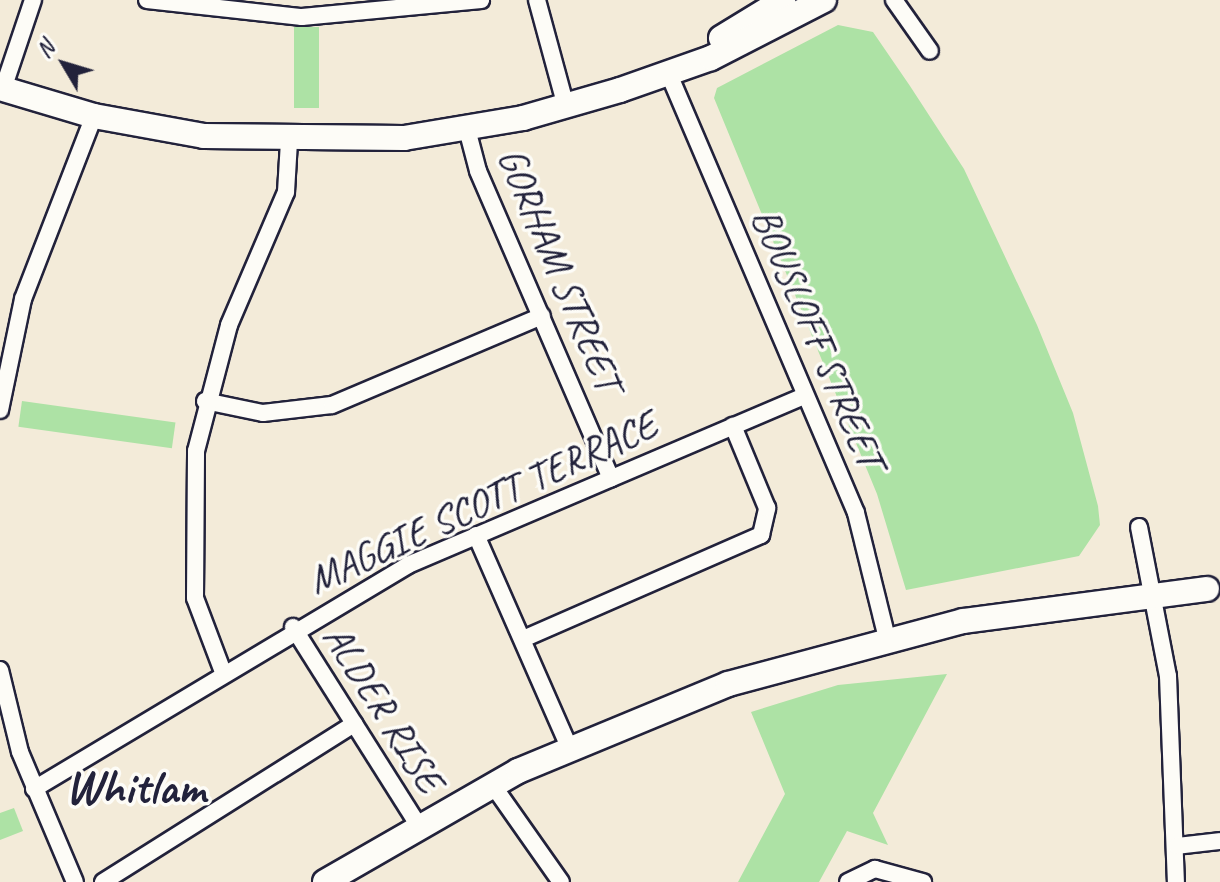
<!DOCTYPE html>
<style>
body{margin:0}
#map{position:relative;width:1220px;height:882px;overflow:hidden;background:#f3ebd9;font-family:Caveat,sans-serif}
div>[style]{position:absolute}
.green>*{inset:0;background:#ade2a5;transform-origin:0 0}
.roads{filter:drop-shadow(2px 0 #22223b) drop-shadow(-2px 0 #22223b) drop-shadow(0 2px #22223b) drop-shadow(0 -2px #22223b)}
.street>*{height:16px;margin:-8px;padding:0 8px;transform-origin:8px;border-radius:8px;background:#fdfcf7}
.secondary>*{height:24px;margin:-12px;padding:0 12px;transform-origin:12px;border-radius:12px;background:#fdfcf7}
span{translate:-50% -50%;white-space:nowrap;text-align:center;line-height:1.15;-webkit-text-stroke:7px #fdfcf7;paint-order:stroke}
.street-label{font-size:40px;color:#22223b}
.district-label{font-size:48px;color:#22223b;font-weight:700}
.north{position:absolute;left:24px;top:24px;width:80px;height:80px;-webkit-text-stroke:6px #fdfcf7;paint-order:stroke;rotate:308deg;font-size:22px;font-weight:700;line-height:32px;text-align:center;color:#22223b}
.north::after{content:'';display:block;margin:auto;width:28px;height:36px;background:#22223b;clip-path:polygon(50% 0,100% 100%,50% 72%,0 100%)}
</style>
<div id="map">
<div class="green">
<i style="clip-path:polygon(838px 25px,873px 32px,910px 86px,964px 169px,1037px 325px,1073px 413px,1098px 506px,1100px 525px,1079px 556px,906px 590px,877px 494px,714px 98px,717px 88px)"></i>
<i style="left:294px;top:27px;width:25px;height:81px"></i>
<i style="left:22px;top:401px;width:155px;height:26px;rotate:8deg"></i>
<i style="clip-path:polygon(947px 674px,873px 813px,888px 845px,847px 831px,819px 882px,738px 882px,785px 794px,751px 712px,838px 685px)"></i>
<i style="clip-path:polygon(14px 808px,23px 831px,0 840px,0 813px)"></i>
</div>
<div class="roads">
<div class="street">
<i style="left:147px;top:0;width:156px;rotate:6.3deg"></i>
<i style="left:302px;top:17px;width:180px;rotate:-5.4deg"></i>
<i style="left:537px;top:0;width:111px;rotate:74.8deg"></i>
<i style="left:894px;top:0;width:62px;rotate:54.8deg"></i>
<i style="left:668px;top:72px;width:479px;rotate:66.9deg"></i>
<i style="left:856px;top:513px;width:129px;rotate:76.1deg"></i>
<i style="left:3px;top:89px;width:94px;rotate:-71.4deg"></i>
<i style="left:467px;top:129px;width:43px;rotate:75.3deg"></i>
<i style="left:478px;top:171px;width:335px;rotate:66.6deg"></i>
<i style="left:205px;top:401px;width:59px;rotate:11.7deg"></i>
<i style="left:263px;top:413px;width:69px;rotate:-6.6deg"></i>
<i style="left:332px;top:405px;width:228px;rotate:-23deg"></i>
<i style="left:0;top:410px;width:113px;rotate:-78.3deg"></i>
<i style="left:23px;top:299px;width:196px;rotate:-68.8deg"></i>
<i style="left:1139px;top:527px;width:152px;rotate:79deg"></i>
<i style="left:1168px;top:676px;width:206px;rotate:87.8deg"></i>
<i style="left:476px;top:535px;width:232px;rotate:66.3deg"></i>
<i style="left:293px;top:627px;width:234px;rotate:57.7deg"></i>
<i style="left:523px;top:639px;width:260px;rotate:-23.6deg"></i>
<i style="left:761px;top:535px;width:28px;rotate:-77deg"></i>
<i style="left:767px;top:508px;width:89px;rotate:-112.5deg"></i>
<i style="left:0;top:670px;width:84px;rotate:76.3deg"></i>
<i style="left:20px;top:752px;width:141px;rotate:67.1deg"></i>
<i style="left:223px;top:672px;width:79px;rotate:-110.7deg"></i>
<i style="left:195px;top:598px;width:147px;rotate:-89.6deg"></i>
<i style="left:196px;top:451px;width:130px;rotate:-75.3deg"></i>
<i style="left:229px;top:325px;width:145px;rotate:-66.8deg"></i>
<i style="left:286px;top:192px;width:50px;rotate:-86.6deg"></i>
<i style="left:492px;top:784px;width:120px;rotate:54.9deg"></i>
<i style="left:34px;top:789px;width:436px;rotate:-30.9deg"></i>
<i style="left:408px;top:565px;width:431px;rotate:-23.1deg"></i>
<i style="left:1177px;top:846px;width:43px;rotate:-6.6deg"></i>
<i style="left:103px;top:882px;width:297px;rotate:-32.2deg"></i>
<i style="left:848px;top:882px;width:30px;rotate:-26deg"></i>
<i style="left:875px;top:869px;width:50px;rotate:15.2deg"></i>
</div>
<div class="secondary">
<i style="left:721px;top:38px;width:73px;rotate:-31.5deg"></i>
<i style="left:0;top:88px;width:98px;rotate:16.6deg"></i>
<i style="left:94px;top:116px;width:112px;rotate:10.3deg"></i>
<i style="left:204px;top:136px;width:200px;rotate:0.6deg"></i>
<i style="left:404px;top:138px;width:121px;rotate:-9.5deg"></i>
<i style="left:523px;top:118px;width:101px;rotate:-16.1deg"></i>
<i style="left:620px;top:90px;width:96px;rotate:-19.4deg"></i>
<i style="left:711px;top:58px;width:127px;rotate:-27.2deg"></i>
<i style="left:325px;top:882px;width:223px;rotate:-29.9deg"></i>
<i style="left:518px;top:771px;width:227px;rotate:-22.5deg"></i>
<i style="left:728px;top:684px;width:243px;rotate:-15deg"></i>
<i style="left:963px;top:621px;width:246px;rotate:-7.5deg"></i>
</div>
</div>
<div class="street-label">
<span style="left:560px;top:269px;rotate:67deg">GORHAM STREET</span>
<span style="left:818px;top:338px;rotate:67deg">BOUSLOFF STREET</span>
<span style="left:482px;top:502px;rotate:-25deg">MAGGIE SCOTT TERRACE</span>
<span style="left:384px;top:708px;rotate:58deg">ALDER RISE</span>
</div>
<div class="district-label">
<span style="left:135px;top:788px">Whitlam</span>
</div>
<div class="north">N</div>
</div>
